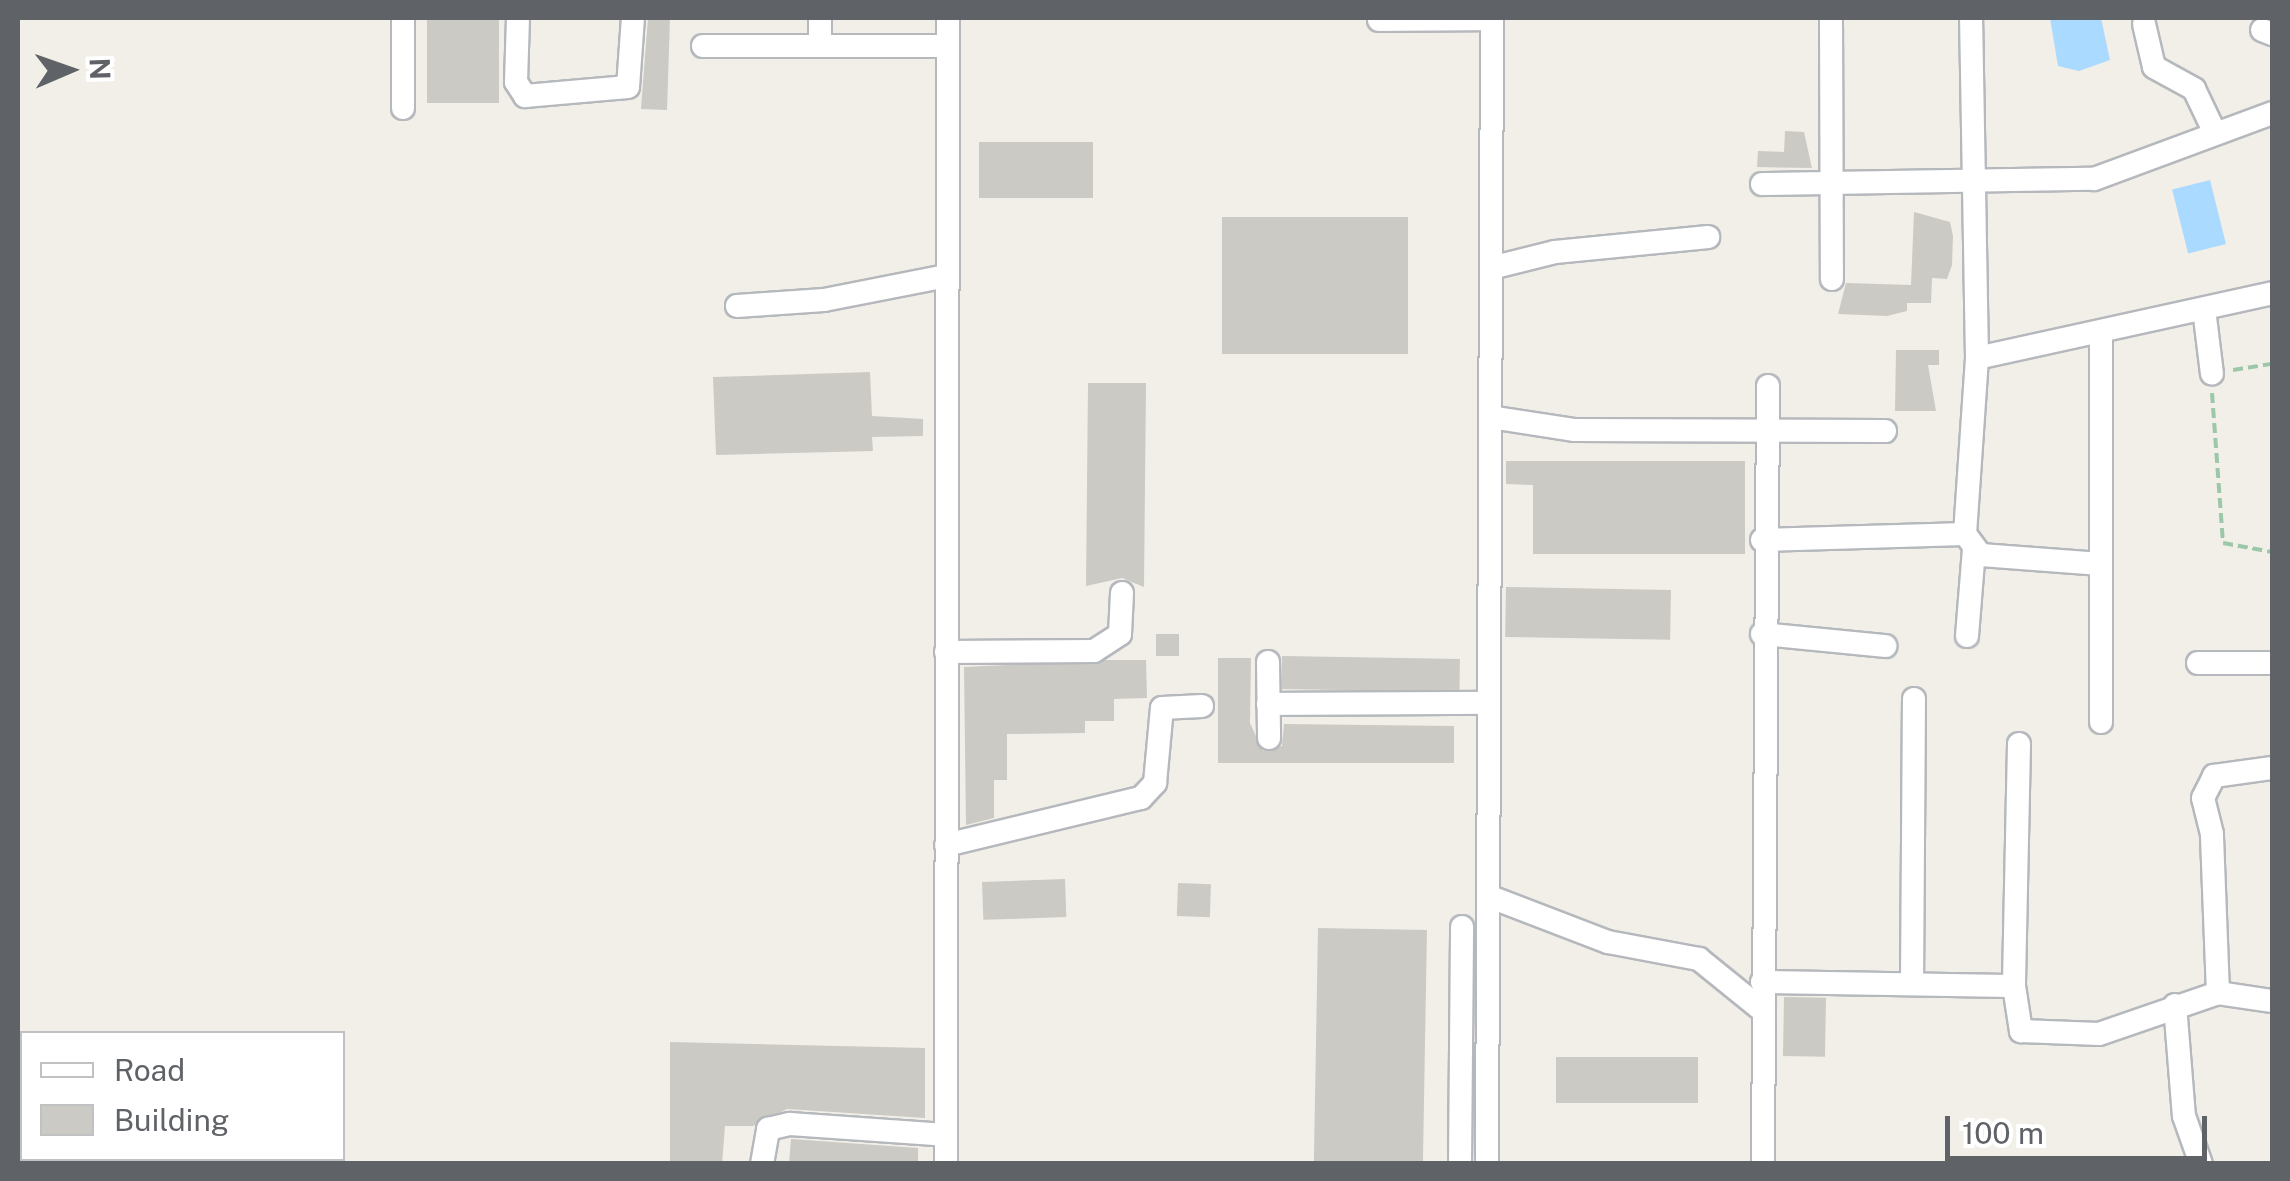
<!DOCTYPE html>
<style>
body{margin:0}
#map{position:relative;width:2290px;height:1181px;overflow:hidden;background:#f1efe8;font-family:"Public Sans",sans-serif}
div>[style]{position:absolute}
.water>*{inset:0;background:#aadaff;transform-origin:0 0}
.building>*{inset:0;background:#cccac5;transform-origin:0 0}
.path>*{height:4px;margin-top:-2px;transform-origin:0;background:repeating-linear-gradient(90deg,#9cc7a9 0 10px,transparent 0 15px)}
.roads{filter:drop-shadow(2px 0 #b5b8bc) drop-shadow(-2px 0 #b5b8bc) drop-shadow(0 2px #b5b8bc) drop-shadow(0 -2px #b5b8bc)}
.minor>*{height:22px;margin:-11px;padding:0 11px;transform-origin:11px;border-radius:11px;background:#fff}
span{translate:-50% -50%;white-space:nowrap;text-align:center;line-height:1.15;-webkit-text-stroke:8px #fff;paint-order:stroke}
.frame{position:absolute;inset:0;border:20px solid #5f6368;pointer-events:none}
.legend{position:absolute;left:20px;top:1031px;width:325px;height:130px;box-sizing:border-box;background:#fff;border:2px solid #bfc1c3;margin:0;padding:12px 18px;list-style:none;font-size:30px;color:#5f6368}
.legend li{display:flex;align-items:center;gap:20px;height:50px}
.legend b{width:50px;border:2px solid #bfc1c3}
.north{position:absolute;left:20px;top:20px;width:100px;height:100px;-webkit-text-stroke:8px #fff;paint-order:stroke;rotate:88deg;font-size:28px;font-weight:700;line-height:40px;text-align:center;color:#5f6368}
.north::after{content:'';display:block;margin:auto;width:35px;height:45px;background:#5f6368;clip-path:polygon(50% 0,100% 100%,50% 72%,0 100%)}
.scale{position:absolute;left:1945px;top:1116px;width:262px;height:45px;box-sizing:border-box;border:5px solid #5f6368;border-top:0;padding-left:12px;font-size:30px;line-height:35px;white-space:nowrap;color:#5f6368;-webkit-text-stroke:8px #fff;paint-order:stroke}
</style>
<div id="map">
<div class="water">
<i style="clip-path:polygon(2050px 18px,2101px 18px,2110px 60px,2079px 71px,2058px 66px)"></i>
<i style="left:2210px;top:180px;width:66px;height:39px;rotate:76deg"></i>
</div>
<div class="building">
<i style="left:427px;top:18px;width:72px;height:85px"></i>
<i style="clip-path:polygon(648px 18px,670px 18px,667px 110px,641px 109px)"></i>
<i style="clip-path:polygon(1785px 131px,1804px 132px,1812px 168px,1757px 167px,1758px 151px,1784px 152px)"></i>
<i style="left:1093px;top:142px;width:56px;height:114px;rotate:90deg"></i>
<i style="clip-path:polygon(1914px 212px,1950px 222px,1953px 236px,1952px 265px,1947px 279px,1932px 278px,1931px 303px,1907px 303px,1907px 311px,1887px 316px,1838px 314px,1846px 283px,1911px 285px)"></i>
<i style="left:1222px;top:217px;width:186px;height:137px"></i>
<i style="clip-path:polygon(1896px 350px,1939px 350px,1939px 365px,1928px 365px,1936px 411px,1895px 411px)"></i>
<i style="clip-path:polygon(870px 372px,872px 416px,923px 419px,923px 436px,872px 437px,873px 451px,716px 455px,713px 377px)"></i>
<i style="clip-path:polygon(1088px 383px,1146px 383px,1144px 587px,1122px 578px,1086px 586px)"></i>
<i style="clip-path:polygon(1506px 461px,1745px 461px,1745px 554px,1533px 554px,1533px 485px,1506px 484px)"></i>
<i style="left:1506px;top:587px;width:165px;height:50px;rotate:1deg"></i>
<i style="left:1156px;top:634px;width:23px;height:22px"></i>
<i style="left:1282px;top:656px;width:178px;height:33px;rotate:1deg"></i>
<i style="clip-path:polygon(1218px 658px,1251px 658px,1250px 723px,1263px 751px,1282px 746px,1284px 724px,1454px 726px,1454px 763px,1218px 763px)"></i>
<i style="clip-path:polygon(1108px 660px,1146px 660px,1147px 698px,1114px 699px,1114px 721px,1085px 721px,1085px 733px,1007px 734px,1007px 780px,994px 780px,994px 818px,966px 825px,964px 667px)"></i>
<i style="left:1065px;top:879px;width:38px;height:83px;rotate:88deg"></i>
<i style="left:1178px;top:883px;width:33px;height:33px;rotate:2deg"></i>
<i style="left:1318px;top:928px;width:109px;height:236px;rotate:1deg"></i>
<i style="left:1784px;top:997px;width:42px;height:59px;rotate:1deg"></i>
<i style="clip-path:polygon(670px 1042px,925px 1048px,925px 1118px,787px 1109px,753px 1126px,725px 1126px,722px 1164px,670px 1164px)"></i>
<i style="left:1556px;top:1057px;width:142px;height:46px"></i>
<i style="clip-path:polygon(791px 1139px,918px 1148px,918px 1164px,789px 1164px)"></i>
</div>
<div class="path">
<i style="left:2233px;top:370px;width:39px;rotate:-9deg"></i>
<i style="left:2212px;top:393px;width:150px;rotate:85.8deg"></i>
<i style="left:2223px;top:543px;width:50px;rotate:10.4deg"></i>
</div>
<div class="roads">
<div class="minor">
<i style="left:403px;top:18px;width:90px;rotate:90deg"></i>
<i style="left:518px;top:18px;width:64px;rotate:91.8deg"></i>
<i style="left:516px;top:82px;width:17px;rotate:57deg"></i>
<i style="left:525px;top:96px;width:103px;rotate:-5deg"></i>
<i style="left:628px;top:87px;width:69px;rotate:-85.9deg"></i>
<i style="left:820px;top:18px;width:28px;rotate:90deg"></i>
<i style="left:1831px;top:18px;width:261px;rotate:89.8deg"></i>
<i style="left:1379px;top:20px;width:113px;rotate:-0.5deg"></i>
<i style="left:2144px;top:24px;width:44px;rotate:76.9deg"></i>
<i style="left:2154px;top:67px;width:46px;rotate:28.8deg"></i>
<i style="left:2194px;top:89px;width:49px;rotate:64.5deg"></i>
<i style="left:2262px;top:30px;width:11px;rotate:22deg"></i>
<i style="left:703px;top:46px;width:245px"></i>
<i style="left:1762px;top:184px;width:332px;rotate:-0.9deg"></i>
<i style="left:2094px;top:179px;width:190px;rotate:-20.3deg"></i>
<i style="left:1491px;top:268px;width:66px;rotate:-14deg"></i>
<i style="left:1555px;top:252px;width:154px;rotate:-5.6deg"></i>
<i style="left:737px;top:306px;width:87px;rotate:-3.9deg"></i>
<i style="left:824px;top:300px;width:124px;rotate:-11.1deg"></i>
<i style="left:2204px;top:309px;width:65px;rotate:83deg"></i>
<i style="left:1977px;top:358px;width:302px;rotate:-12.4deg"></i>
<i style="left:1490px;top:417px;width:86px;rotate:8.7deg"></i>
<i style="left:1575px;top:430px;width:310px;rotate:0.2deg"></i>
<i style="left:1965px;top:534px;width:176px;rotate:-86.1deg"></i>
<i style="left:1977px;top:358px;width:340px;rotate:-91deg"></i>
<i style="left:1965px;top:534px;width:26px;rotate:53deg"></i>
<i style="left:1981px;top:555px;width:120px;rotate:4.3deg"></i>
<i style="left:1762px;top:540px;width:203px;rotate:-1.7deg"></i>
<i style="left:1762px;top:634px;width:124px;rotate:5.6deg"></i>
<i style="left:1967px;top:636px;width:87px;rotate:-85.4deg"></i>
<i style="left:946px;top:652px;width:148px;rotate:-0.4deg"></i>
<i style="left:1094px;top:651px;width:31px;rotate:-33deg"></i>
<i style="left:1120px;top:634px;width:41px;rotate:-87.2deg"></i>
<i style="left:1268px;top:662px;width:76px;rotate:89.2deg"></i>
<i style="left:2198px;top:663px;width:74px"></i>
<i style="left:1268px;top:704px;width:221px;rotate:-0.3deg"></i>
<i style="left:2101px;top:722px;width:390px;rotate:-90deg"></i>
<i style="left:2019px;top:744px;width:242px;rotate:91.2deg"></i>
<i style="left:2014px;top:986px;width:46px;rotate:81.2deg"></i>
<i style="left:2021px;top:1031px;width:78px;rotate:2.2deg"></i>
<i style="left:2099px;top:1034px;width:126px;rotate:-19deg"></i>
<i style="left:2218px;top:993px;width:55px;rotate:8.4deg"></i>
<i style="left:946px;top:845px;width:201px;rotate:-13.6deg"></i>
<i style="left:1141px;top:798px;width:21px;rotate:-47deg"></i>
<i style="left:1155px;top:783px;width:75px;rotate:-84.7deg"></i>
<i style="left:1162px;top:708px;width:40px;rotate:-2.9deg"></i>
<i style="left:1488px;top:896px;width:129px;rotate:21deg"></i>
<i style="left:1608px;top:942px;width:93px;rotate:10.6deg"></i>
<i style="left:1699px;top:959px;width:81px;rotate:39deg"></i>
<i style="left:1762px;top:982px;width:252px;rotate:0.9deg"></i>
<i style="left:1912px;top:984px;width:285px;rotate:-89.6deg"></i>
<i style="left:2218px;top:993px;width:159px;rotate:-92.2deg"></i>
<i style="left:2212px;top:834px;width:37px;rotate:-104deg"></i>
<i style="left:2203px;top:798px;width:25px;rotate:-63deg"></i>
<i style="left:2214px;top:776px;width:59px;rotate:-7.9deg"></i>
<i style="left:2175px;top:1005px;width:111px;rotate:85.4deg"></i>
<i style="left:2184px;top:1116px;width:51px;rotate:70.5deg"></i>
<i style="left:762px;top:1164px;width:36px;rotate:-80deg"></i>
<i style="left:768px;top:1129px;width:23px;rotate:-13deg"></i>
<i style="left:790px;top:1124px;width:156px;rotate:4deg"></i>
<i style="left:946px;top:1164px;width:1146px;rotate:-89.9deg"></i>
<i style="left:1460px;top:1164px;width:237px;rotate:-89.5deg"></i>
<i style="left:1487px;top:1164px;width:1146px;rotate:-89.75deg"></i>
<i style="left:1763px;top:1164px;width:778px;rotate:-89.63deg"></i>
</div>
</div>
<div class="frame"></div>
<ul class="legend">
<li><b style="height:12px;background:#fff"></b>Road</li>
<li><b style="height:28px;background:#cccac5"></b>Building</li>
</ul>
<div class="north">N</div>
<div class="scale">100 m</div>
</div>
